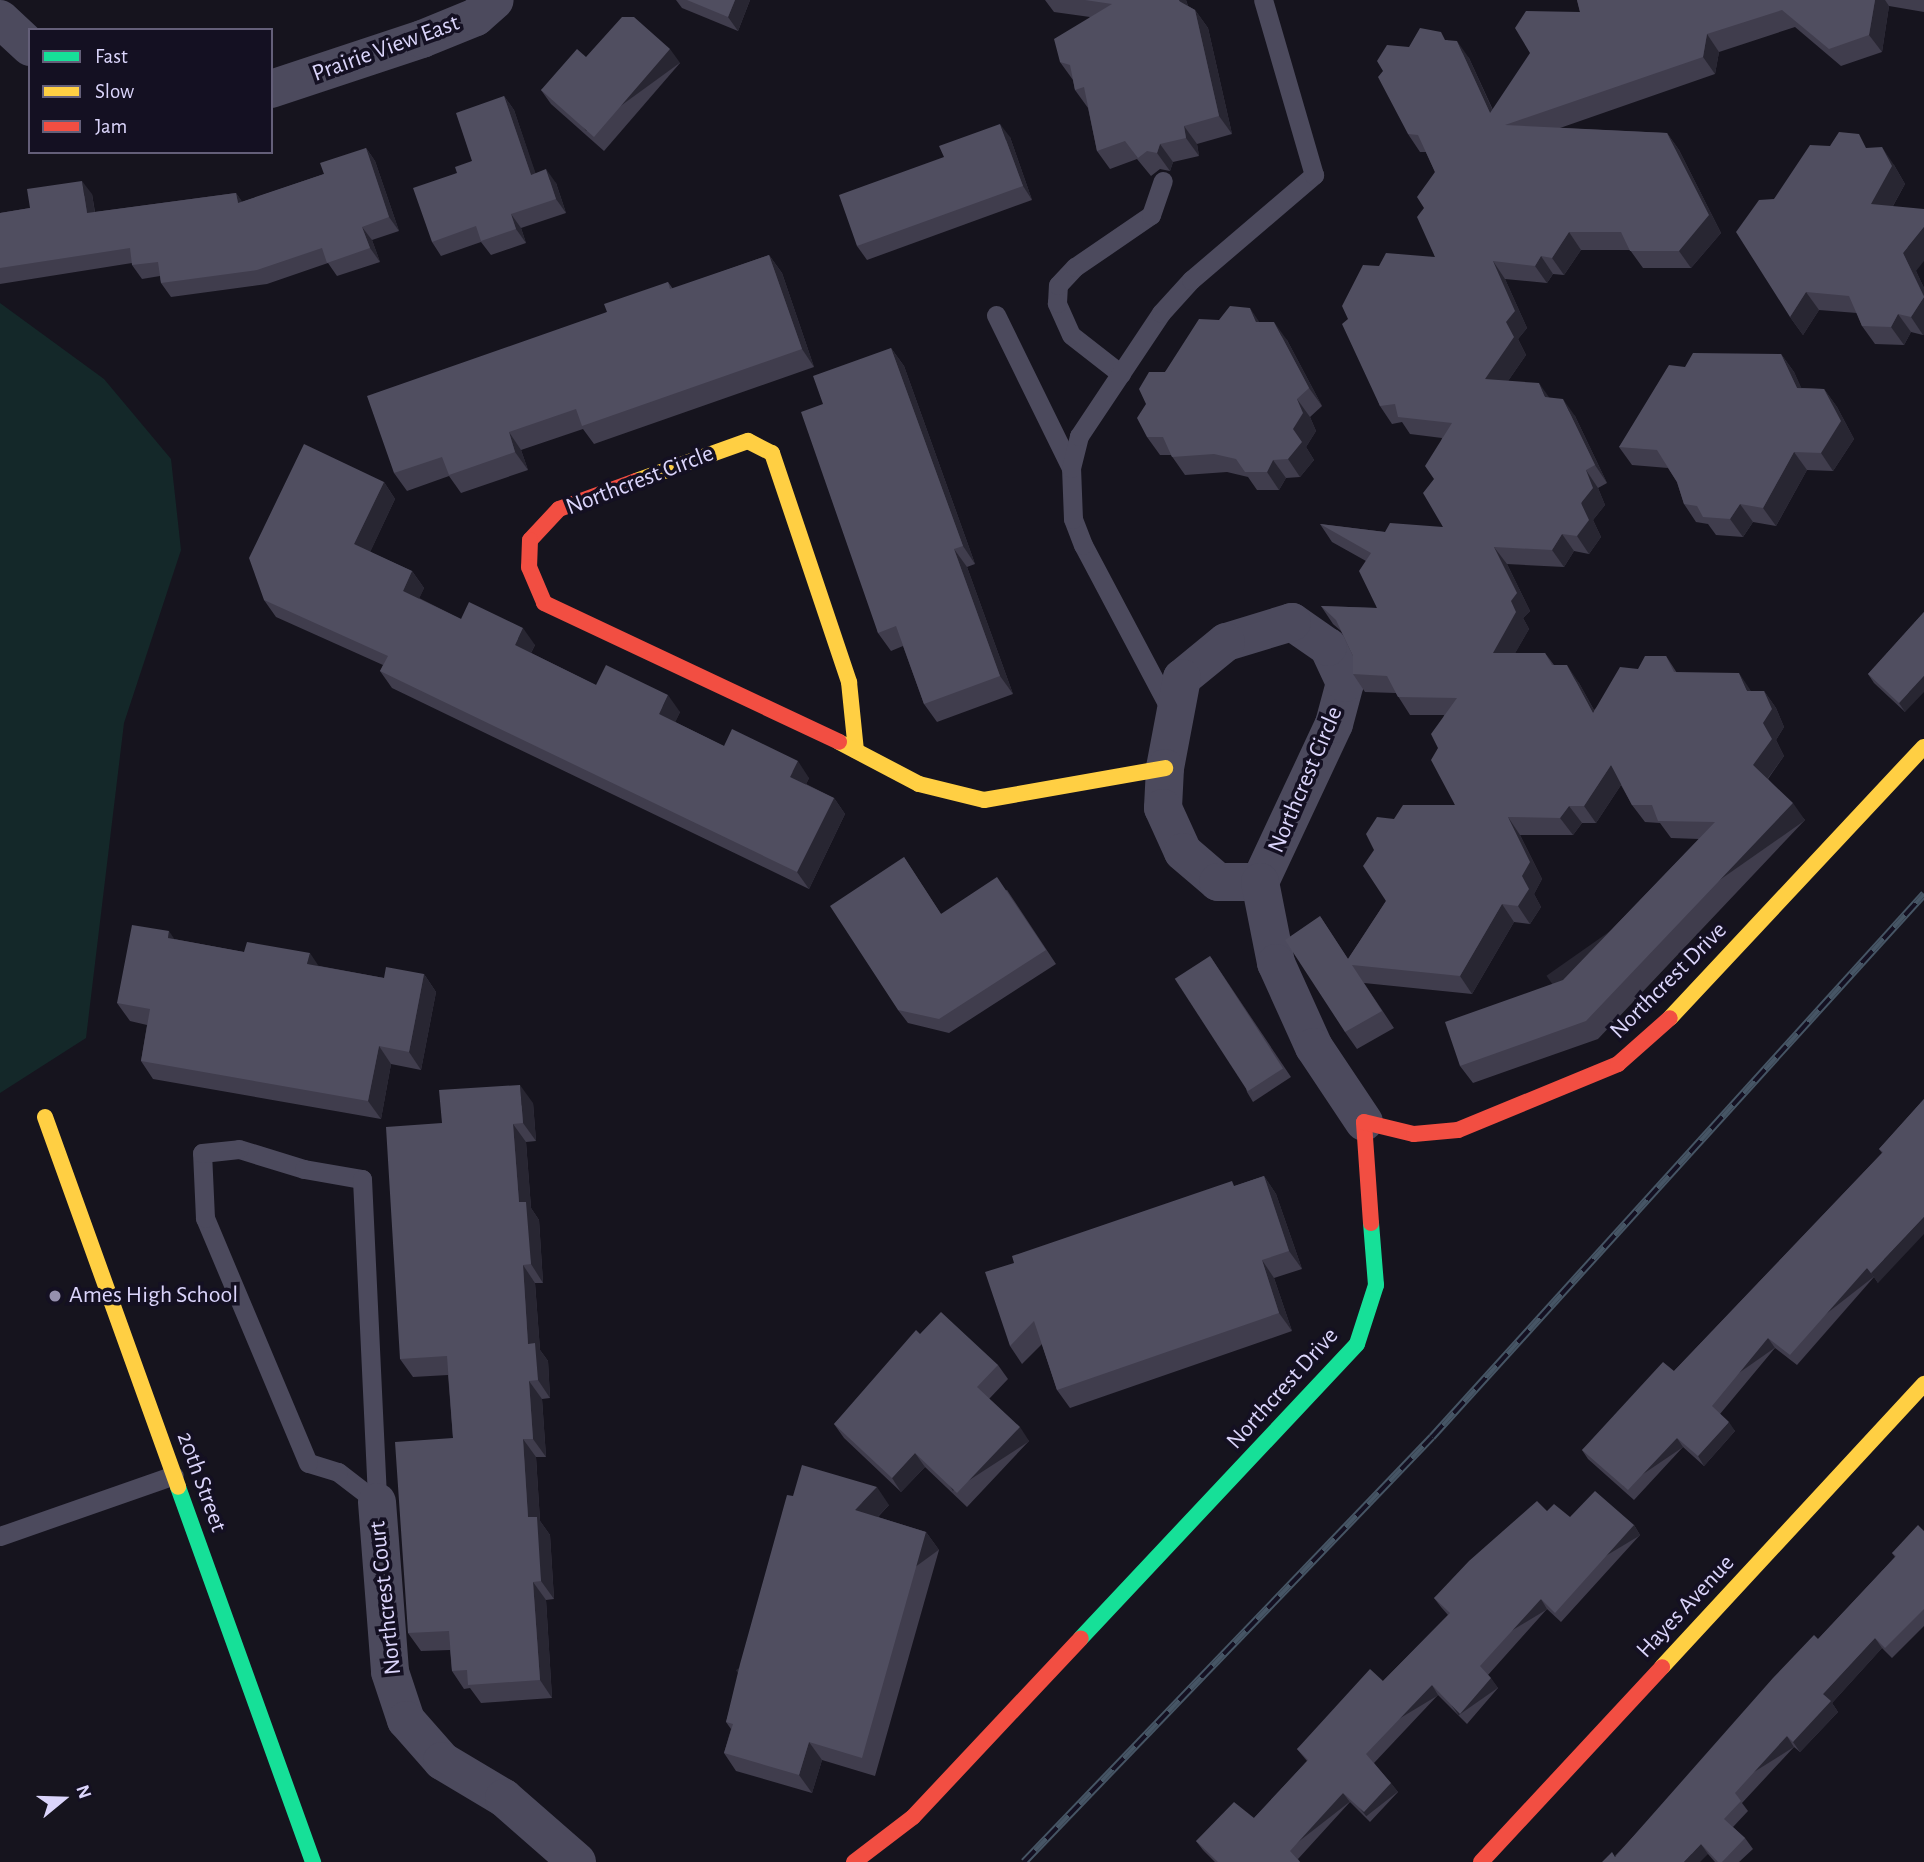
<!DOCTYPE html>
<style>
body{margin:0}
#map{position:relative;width:1924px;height:1862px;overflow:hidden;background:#16141e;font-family:"Alegreya Sans",sans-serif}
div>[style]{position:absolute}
.green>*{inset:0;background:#142829}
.lane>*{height:19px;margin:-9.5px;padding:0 9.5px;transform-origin:9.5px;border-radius:9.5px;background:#4c4a5d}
.street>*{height:38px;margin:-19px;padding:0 19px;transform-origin:19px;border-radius:19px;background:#4c4a5d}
.fast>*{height:16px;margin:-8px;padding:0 8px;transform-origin:8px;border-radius:8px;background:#16e098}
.slow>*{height:16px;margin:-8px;padding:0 8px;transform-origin:8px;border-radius:8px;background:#ffcf43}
.jam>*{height:16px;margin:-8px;padding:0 8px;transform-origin:8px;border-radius:8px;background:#f24e42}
.rail>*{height:8px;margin-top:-4px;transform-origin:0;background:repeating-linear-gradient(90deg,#141022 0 16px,#465565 0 32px);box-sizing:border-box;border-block:2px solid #465565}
.wall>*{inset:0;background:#403d4d}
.shaded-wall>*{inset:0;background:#282632;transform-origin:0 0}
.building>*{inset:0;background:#504e60;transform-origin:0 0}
.dots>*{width:19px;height:19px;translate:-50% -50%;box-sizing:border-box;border:4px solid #141022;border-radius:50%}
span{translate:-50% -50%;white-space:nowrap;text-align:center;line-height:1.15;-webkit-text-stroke:7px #141022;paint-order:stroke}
.street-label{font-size:24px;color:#dbd5fb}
.poi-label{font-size:24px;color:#dbd5fb}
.left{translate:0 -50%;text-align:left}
.legend{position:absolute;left:28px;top:28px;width:245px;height:126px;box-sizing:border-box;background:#141022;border:2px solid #645f79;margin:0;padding:9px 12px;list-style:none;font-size:21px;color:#dbd5fb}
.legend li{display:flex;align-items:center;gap:14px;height:35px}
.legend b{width:35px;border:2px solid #645f79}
.north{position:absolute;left:28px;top:1764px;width:70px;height:70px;-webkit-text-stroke:5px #141022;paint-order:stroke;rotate:71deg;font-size:19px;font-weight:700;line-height:28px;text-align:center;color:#dbd5fb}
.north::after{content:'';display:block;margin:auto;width:24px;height:32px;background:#dbd5fb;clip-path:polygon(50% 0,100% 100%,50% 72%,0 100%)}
</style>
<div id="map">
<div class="green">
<i style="clip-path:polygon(0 303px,104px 379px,171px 459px,181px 550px,124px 723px,86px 1038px,0 1093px)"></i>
</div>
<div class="lane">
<i style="left:996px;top:315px;width:170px;rotate:63.9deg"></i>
<i style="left:1121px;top:374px;width:63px;rotate:-142deg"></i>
<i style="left:1071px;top:335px;width:35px;rotate:-114deg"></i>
<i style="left:1057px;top:303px;width:18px;rotate:-87deg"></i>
<i style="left:1058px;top:285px;width:25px;rotate:-47deg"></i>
<i style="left:1075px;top:267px;width:92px;rotate:-34.4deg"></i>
<i style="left:1151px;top:215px;width:36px;rotate:-71deg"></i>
<i style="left:1171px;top:711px;width:188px;rotate:-117.9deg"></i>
<i style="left:1083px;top:545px;width:28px;rotate:-111deg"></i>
<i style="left:1073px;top:519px;width:51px;rotate:-92.2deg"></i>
<i style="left:1071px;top:468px;width:33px;rotate:-76deg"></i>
<i style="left:1079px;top:436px;width:148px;rotate:-56.3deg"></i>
<i style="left:1161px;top:313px;width:45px;rotate:-47.7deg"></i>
<i style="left:1191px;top:280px;width:162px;rotate:-40.5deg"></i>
<i style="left:1314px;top:175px;width:182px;rotate:-106.2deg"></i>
<i style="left:239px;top:1149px;width:68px;rotate:17.1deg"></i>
<i style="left:304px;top:1169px;width:59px;rotate:9.8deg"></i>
<i style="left:362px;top:1179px;width:323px;rotate:87.3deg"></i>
<i style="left:377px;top:1502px;width:49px;rotate:-142.4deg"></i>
<i style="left:338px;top:1472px;width:31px;rotate:-163deg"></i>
<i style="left:308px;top:1463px;width:266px;rotate:-112.8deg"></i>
<i style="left:205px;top:1218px;width:65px;rotate:-92.6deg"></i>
<i style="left:202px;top:1153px;width:37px;rotate:-6deg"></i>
<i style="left:0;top:1536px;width:184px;rotate:-19.3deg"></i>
</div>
<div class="street">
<i style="left:0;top:19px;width:41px;rotate:43deg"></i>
<i style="left:271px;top:89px;width:159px;rotate:-18.3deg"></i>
<i style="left:422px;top:39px;width:58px;rotate:-22.2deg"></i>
<i style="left:476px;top:17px;width:25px;rotate:-42deg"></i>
<i style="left:1260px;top:882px;width:174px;rotate:-64.9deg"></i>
<i style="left:1334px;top:724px;width:42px;rotate:-75deg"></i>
<i style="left:1345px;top:683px;width:40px;rotate:-115deg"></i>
<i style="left:1328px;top:647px;width:44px;rotate:-145.2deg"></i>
<i style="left:1292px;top:622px;width:69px;rotate:163.1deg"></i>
<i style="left:1226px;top:642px;width:57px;rotate:140.7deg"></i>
<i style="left:1182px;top:678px;width:92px;rotate:100.7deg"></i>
<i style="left:1165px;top:768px;width:40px;rotate:92.9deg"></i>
<i style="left:1163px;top:808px;width:48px;rotate:65.6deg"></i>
<i style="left:1183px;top:852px;width:46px;rotate:40.6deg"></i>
<i style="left:1218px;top:882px;width:42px"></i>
<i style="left:1260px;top:882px;width:83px;rotate:78.8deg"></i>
<i style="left:1276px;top:963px;width:92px;rotate:65.7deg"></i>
<i style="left:1314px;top:1047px;width:90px;rotate:56.3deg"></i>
<i style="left:377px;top:1502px;width:170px;rotate:85.6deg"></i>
<i style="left:390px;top:1672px;width:51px;rotate:71.6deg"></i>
<i style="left:406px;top:1720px;width:55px;rotate:48.7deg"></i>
<i style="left:442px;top:1761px;width:72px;rotate:30.8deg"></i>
<i style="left:504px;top:1798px;width:97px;rotate:41.2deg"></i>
</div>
<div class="fast">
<i style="left:178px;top:1487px;width:399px;rotate:70.2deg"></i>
<i style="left:1081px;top:1638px;width:403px;rotate:-46.8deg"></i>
<i style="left:1357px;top:1344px;width:62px;rotate:-72.1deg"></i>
<i style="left:1376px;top:1285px;width:62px;rotate:-94.6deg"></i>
</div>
<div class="slow">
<i style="left:636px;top:481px;width:119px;rotate:-19.7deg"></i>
<i style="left:748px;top:441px;width:27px;rotate:27deg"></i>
<i style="left:772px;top:453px;width:242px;rotate:71.4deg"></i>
<i style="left:849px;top:682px;width:69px;rotate:84.2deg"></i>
<i style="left:839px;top:742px;width:90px;rotate:27.7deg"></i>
<i style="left:919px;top:784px;width:67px;rotate:13.8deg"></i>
<i style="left:984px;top:800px;width:184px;rotate:-10deg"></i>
<i style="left:1670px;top:1018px;width:371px;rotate:-46.9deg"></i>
<i style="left:45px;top:1117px;width:393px;rotate:70.2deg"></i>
<i style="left:1662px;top:1667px;width:386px;rotate:-47.2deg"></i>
</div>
<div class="jam">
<i style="left:636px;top:481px;width:82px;rotate:160deg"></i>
<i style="left:559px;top:509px;width:42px;rotate:133.1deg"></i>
<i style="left:530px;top:540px;width:27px;rotate:92deg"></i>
<i style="left:529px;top:567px;width:39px;rotate:67deg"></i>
<i style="left:544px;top:603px;width:326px;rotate:25.2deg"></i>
<i style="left:1371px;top:1223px;width:101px;rotate:-94deg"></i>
<i style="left:1364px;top:1122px;width:51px;rotate:13.5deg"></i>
<i style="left:1414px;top:1134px;width:44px;rotate:-5.2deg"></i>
<i style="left:1458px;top:1130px;width:173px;rotate:-22.4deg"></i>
<i style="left:1618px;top:1064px;width:69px;rotate:-41.5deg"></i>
<i style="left:854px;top:1862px;width:74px;rotate:-37.3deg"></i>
<i style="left:913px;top:1817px;width:245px;rotate:-46.8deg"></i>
<i style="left:1481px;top:1862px;width:266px;rotate:-47.1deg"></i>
</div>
<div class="rail">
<i style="left:1024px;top:1862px;width:589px;rotate:-46.17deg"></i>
<i style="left:1432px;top:1437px;width:733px;rotate:-47.82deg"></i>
</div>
<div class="wall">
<i style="clip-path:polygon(676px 0,750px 0,738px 31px,682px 8px)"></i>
<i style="clip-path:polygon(1045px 0,1186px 0,1188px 6px,1195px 10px,1208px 28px,1232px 134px,1197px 144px,1199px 156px,1173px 162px,1170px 171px,1160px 169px,1151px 176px,1137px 159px,1110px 169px,1097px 151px,1088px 108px,1075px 90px,1073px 80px,1060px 62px,1090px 17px,1054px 12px)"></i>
<i style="clip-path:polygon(1577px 0,1924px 0,1924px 12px,1889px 6px,1882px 52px,1841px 66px,1795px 27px,1719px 52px,1715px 74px,1560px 128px,1667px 133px,1679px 150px,1721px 233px,1691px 268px,1643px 268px,1630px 250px,1581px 250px,1564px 275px,1553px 274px,1547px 283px,1505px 279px,1527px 328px,1518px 339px,1526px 355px,1508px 381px,1549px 398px,1575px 416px,1607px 483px,1598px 488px,1605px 505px,1593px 520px,1601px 537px,1589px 554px,1574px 551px,1564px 567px,1507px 564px,1530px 611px,1523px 618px,1529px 629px,1515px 653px,1545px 653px,1554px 665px,1579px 683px,1594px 710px,1638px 669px,1666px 656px,1677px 673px,1751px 691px,1764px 691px,1776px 708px,1784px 727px,1776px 740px,1784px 756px,1768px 779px,1805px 820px,1598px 1039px,1473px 1083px,1460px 1066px,1563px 980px,1699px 839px,1671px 838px,1660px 823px,1645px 822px,1632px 805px,1621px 785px,1596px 823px,1582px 823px,1573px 835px,1520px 835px,1542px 879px,1534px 894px,1541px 907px,1530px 924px,1514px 922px,1472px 994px,1364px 983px,1394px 1028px,1357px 1049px,1345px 1032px,1320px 916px,1348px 959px,1386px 901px,1374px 850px,1394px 819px,1455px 805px,1438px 748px,1444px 715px,1410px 715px,1396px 693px,1365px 692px,1353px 674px,1353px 656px,1341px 631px,1333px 624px,1321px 606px,1377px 608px,1366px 561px,1332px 542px,1320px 524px,1385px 532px,1443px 527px,1434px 479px,1442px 438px,1410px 434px,1402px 422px,1392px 424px,1380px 406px,1348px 319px,1379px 266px,1435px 257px,1424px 208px,1435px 172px,1426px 152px,1420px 152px,1408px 134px,1409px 47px,1447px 40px,1469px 58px,1493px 110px,1580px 12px)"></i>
<i style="clip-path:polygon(586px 57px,680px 63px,604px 151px,551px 104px,541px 90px)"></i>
<i style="clip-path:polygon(504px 96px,514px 110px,535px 173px,556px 183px,566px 213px,521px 228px,526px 243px,491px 255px,481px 242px,441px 256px,432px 242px,457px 173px,472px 161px)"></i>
<i style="clip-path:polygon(1010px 137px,1032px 200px,867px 260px,857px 246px)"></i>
<i style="clip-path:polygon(366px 148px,375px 161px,399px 231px,372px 240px,380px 262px,337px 276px,328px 263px,267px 284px,171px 297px,161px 283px,160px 276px,142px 279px,132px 265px,132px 263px,0 284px,0 213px,30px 208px,92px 194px,95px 212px,236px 193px,242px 202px,324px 174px)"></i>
<i style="clip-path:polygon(1868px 148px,1894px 165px,1905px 184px,1893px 206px,1916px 271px,1924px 288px,1924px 334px,1923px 335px,1911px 332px,1904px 345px,1875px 344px,1862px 326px,1857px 313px,1819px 310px,1803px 335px,1790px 317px,1774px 199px)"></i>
<i style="clip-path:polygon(769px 255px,782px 273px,814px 367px,594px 444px,583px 429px,521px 450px,528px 470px,461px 493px,449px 476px,407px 491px,394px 473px,607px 312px,668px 282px,673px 289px)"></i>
<i style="clip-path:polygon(1219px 320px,1260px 322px,1287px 340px,1322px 406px,1310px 417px,1316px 431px,1306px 447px,1314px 460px,1300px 477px,1286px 478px,1279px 490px,1257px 490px,1248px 477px,1227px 472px,1185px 475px,1171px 455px,1160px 455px,1147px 437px,1165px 372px)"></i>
<i style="clip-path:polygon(891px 348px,904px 366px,975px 564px,967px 567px,1013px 694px,937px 722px,924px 704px,903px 646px,891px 651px,878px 633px,823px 404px)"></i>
<i style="clip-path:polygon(1781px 354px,1794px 372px,1801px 388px,1824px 389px,1837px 407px,1854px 439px,1833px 471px,1807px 470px,1776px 526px,1753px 522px,1743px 537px,1716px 535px,1708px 524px,1696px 522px,1684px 504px,1677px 482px,1668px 468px,1632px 465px,1619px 447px,1685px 367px)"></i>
<i style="clip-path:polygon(384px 482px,395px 499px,370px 552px,412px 571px,424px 588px,419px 598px,461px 619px,535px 645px,531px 653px,596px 685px,680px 712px,675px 722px,724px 746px,809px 778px,806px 784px,834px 798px,845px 814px,809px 889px,392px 688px,380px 671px,383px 665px,276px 617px,264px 600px)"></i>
<i style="clip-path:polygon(1924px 612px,1905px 712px,1874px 683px,1868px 674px)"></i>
<i style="clip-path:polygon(904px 857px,941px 914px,1007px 890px,1056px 964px,949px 1033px,908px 1023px,898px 1010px)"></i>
<i style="clip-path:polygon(174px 939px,384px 978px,424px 974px,436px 992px,421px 1070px,391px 1064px,381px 1119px,153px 1079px,141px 1061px,147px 1025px,130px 1021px,117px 1003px)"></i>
<i style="clip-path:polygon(1210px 956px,1291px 1077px,1253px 1102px,1247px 1092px)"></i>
<i style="clip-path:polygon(1924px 1099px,1878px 1283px,1874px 1277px,1797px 1365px,1775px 1348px,1720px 1414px,1735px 1431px,1704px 1466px,1683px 1447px,1634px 1500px,1588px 1459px,1582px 1450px,1674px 1371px,1882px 1153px,1879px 1149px)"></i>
<i style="clip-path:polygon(533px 1103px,536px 1141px,526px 1142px,531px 1208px,539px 1220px,543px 1283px,535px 1283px,540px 1350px,548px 1361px,550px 1398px,542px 1399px,546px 1457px,536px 1457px,540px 1521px,550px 1535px,554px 1599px,546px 1600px,552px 1698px,481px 1703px,470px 1688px,464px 1689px,452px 1671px,450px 1650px,421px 1651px,408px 1633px,453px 1438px,448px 1375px,413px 1377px,400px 1359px,442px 1123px)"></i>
<i style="clip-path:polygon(1264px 1176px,1276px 1194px,1302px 1269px,1274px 1278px,1292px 1331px,1070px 1408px,1057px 1390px,1042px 1344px,1022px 1364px,1010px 1346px,1014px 1263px)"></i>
<i style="clip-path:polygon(920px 1334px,998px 1365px,1008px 1379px,989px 1399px,1029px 1441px,967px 1507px,925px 1467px,901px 1492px,844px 1438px,834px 1424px)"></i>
<i style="clip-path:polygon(793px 1496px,889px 1505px,878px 1517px,926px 1532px,939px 1550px,875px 1776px,822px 1760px,812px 1793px,736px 1771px,724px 1753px,731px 1729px,726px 1722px)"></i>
<i style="clip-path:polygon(1547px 1511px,1570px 1517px,1634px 1525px,1640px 1535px,1561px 1622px,1547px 1609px,1488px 1675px,1498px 1688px,1467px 1724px,1438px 1695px,1374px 1763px,1398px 1792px,1370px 1822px,1350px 1802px,1298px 1859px,1300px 1862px,1215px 1862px,1203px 1850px,1196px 1841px,1254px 1818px,1307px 1761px,1297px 1749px,1383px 1681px,1448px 1615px,1441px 1607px,1434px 1598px)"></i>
<i style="clip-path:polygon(1924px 1531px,1924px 1626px,1892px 1658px,1882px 1648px,1832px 1703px,1838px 1712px,1800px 1752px,1794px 1747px,1742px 1803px,1748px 1811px,1733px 1827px,1745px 1838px,1753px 1849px,1739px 1862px,1715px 1862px,1708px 1854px,1615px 1856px,1895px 1557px,1892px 1553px)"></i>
</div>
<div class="shaded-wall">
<i style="clip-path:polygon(735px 0,750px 0,738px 31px,728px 17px)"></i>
<i style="clip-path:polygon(1179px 0,1186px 0,1192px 19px)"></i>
<i style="clip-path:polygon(1875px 0,1885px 0,1889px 6px,1882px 52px,1869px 35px)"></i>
<i style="clip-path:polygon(1195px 10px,1208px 28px,1232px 134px,1219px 116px)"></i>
<i style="clip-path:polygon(1707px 34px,1719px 52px,1715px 74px,1703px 57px)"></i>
<i style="clip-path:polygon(1457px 41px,1469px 58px,1502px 131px,1490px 113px)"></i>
<i style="left:670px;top:49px;width:17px;height:116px;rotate:54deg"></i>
<i style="clip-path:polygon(504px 96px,514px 110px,541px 189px,531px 175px)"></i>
<i style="clip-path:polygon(1000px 124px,1010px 137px,1032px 200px,1023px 186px)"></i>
<i style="clip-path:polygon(1184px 126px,1197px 144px,1199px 156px,1186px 138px)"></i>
<i style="clip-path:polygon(1667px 133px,1679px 150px,1721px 233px,1691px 268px,1679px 251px)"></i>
<i style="clip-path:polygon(1160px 144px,1173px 162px,1170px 171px,1157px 153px)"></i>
<i style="clip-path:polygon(1882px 147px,1894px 165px,1905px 184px,1884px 222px,1871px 204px)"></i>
<i style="clip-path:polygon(366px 148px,375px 161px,399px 231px,389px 217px)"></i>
<i style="clip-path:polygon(546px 169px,556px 183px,566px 213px,556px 199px)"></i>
<i style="clip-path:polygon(82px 181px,92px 194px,97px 227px,87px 213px)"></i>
<i style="clip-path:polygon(236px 193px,246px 207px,238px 203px)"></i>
<i style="clip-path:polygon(511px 214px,521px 228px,526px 243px,516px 229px)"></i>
<i style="clip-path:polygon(362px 227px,372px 240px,380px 262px,370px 248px)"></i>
<i style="clip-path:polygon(1924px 227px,1924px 261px,1916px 271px,1924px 288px,1924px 296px,1903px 253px)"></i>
<i style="clip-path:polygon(1569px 232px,1581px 250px,1564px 275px,1552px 258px)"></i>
<i style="clip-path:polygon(769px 255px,782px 273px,814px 367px,802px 349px)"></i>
<i style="clip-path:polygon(1541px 256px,1553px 274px,1547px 283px,1535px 266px)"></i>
<i style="clip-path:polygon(1493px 261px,1505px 279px,1527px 328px,1518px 339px,1526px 355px,1497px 397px,1485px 379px,1506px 322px)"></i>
<i style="clip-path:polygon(1806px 292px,1819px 310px,1803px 335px,1790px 317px)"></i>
<i style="clip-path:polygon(1924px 297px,1924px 334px,1923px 335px,1911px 317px)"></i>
<i style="clip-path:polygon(1250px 308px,1262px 326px,1256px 322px)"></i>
<i style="clip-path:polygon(1898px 314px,1911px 332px,1904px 345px,1891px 327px)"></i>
<i style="clip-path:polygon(1274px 322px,1287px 340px,1322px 406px,1309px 388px)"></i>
<i style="clip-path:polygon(891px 348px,904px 366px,975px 564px,963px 546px)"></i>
<i style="clip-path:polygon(1781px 354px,1794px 372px,1810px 406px,1797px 388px)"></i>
<i style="clip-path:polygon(1539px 383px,1551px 400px,1545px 397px)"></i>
<i style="clip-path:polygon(1824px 389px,1837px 407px,1854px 439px,1833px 471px,1821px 453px)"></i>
<i style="clip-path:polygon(1297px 399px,1310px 417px,1316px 431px,1306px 447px,1314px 460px,1300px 477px,1288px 459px)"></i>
<i style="clip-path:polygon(1563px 399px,1575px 416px,1607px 483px,1595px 465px)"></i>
<i style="clip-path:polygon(509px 432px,521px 450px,528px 470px,515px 452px)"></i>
<i style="clip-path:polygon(1794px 452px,1807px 470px,1776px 526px,1763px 508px)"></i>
<i style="clip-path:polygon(1273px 460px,1286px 478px,1279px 490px,1267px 472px)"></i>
<i style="clip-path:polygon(1586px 470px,1598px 488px,1605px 505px,1593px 520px,1601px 537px,1589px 554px,1577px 536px)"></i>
<i style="clip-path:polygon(384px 482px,395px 499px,366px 561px,354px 544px)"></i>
<i style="clip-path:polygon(1740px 504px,1753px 522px,1743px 537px,1730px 519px)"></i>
<i style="clip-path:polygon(1562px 534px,1574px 551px,1564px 567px,1552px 550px)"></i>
<i style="clip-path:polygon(1494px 547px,1507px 564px,1530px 611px,1523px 618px,1529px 629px,1505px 671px,1493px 653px)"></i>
<i style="clip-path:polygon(954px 549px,967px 567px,1013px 694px,1000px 676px)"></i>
<i style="clip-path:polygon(412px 571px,424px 588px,415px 608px,403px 591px)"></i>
<i style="clip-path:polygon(523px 628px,535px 645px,526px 662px,515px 645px)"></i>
<i style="clip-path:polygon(1567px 665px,1579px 683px,1605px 730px,1593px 713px)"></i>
<i style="clip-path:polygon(1739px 673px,1751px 691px,1747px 691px)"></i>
<i style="clip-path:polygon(1924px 676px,1924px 692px,1905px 712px,1899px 703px)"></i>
<i style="clip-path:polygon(1764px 691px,1776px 708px,1784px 727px,1776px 740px,1784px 756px,1765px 782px,1753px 765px,1763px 723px)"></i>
<i style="clip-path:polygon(668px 695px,680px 712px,671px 731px,659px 714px)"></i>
<i style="clip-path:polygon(798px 761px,809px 778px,802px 793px,790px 777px)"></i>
<i style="clip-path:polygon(1611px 765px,1623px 782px,1596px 823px,1584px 806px)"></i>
<i style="clip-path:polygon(834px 798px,845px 814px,809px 889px,797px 872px)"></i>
<i style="left:1793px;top:803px;width:21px;height:301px;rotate:55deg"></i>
<i style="clip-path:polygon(1569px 806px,1582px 823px,1573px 835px,1560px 818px)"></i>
<i style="clip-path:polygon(1508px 817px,1520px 835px,1542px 879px,1534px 894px,1541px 907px,1530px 924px,1518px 906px,1522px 876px)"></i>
<i style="clip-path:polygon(1502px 904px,1514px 922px,1472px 994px,1460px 976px)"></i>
<i style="clip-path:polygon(169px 931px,181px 949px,168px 938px)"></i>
<i style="clip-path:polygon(310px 953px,322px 971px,307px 964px)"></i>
<i style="clip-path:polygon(424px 974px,436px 992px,421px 1070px,409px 1052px)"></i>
<i style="clip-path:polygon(379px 1046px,391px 1064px,381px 1119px,368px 1101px)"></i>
<i style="clip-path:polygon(520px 1085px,533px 1103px,536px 1141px,523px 1123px)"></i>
<i style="clip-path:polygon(513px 1124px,526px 1142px,531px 1208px,539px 1220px,543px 1283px,531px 1264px,519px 1202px)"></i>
<i style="clip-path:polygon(1264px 1176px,1276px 1194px,1302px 1269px,1289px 1251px)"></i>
<i style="clip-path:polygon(1924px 1217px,1924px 1234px,1878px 1283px,1871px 1273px)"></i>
<i style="clip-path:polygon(1262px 1260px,1274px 1278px,1292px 1331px,1279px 1313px)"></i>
<i style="clip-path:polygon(523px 1265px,535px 1283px,540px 1350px,548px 1361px,550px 1398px,538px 1380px,528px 1344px)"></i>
<i style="left:1867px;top:1268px;width:11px;height:116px;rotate:52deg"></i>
<i style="left:1768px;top:1338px;width:12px;height:88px;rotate:55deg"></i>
<i style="clip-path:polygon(529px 1381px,542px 1399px,546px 1457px,533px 1439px)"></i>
<i style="clip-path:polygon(1729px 1422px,1735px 1431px,1704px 1466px,1698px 1456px)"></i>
<i style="left:1020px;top:1427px;width:17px;height:91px;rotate:57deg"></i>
<i style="left:1677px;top:1438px;width:11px;height:71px;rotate:56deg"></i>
<i style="clip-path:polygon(523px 1439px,536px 1457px,540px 1521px,550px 1535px,554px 1599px,541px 1581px,528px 1517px)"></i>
<i style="clip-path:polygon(915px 1453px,925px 1467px,901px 1492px,892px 1478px)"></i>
<i style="clip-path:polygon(877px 1487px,889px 1505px,867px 1528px,855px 1510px)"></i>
<i style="left:1634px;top:1525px;width:12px;height:118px;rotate:59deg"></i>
<i style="left:926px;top:1532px;width:22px;height:235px;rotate:54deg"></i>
<i style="clip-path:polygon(533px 1582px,546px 1600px,552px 1698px,540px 1680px)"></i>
<i style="left:1541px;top:1599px;width:12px;height:91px;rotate:59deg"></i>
<i style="clip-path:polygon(1875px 1638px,1882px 1648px,1832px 1703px,1838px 1712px,1800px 1752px,1793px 1742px,1823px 1694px)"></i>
<i style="left:1491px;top:1678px;width:12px;height:48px;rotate:55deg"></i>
<i style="left:1432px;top:1685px;width:12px;height:95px;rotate:59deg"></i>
<i style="left:1787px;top:1736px;width:13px;height:77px;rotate:58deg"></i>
<i style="clip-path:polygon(809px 1742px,822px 1760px,812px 1793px,799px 1775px)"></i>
<i style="left:1391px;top:1783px;width:11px;height:40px;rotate:52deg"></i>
<i style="left:1343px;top:1793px;width:11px;height:79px;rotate:52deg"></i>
<i style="clip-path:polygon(1701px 1844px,1708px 1854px,1700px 1862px,1684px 1862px)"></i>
</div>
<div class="building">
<i style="clip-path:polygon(687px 0,735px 0,728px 17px)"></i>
<i style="clip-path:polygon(1085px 0,1179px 0,1179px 1px,1195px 10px,1219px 116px,1184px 126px,1186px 138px,1160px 144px,1157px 153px,1147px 151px,1138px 158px,1125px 141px,1097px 151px,1084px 87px,1075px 90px,1070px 65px,1060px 62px,1054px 39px,1112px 4px)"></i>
<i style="clip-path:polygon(1577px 0,1875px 0,1869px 35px,1829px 49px,1782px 10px,1707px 34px,1703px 57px,1505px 125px,1667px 133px,1709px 215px,1679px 251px,1630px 251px,1621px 232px,1569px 232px,1552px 258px,1541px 256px,1535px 266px,1493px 261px,1515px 311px,1506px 322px,1514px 337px,1485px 379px,1539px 383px,1545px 397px,1563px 399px,1595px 465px,1586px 470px,1593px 488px,1581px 503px,1589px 520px,1577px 536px,1562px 534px,1552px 550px,1494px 547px,1517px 593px,1511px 601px,1516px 612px,1493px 653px,1545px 653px,1552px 665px,1567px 665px,1593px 713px,1620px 667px,1638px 669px,1645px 656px,1666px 656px,1674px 672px,1739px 673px,1747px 691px,1764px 691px,1772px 709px,1763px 723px,1772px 739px,1753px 765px,1793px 803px,1586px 1021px,1460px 1066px,1445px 1022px,1563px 980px,1715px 822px,1658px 821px,1652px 805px,1632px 805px,1611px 765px,1584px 806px,1569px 806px,1560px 818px,1508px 817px,1530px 862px,1522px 876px,1529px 889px,1518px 906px,1502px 904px,1460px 976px,1352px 965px,1382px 1011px,1345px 1032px,1285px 940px,1320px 916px,1348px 959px,1386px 901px,1363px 866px,1374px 850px,1366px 834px,1377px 817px,1394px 819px,1403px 805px,1455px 805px,1431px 760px,1438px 748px,1431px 734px,1457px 698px,1398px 697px,1387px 676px,1353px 674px,1353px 656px,1336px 620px,1321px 606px,1377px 608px,1359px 571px,1371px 553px,1320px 524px,1385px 532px,1390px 523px,1443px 527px,1423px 493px,1434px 479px,1425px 466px,1452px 423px,1398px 417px,1395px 404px,1380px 406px,1342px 324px,1348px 319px,1342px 306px,1363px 265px,1379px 266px,1386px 253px,1435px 257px,1417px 217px,1424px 208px,1417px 197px,1435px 172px,1418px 135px,1408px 134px,1378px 77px,1383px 71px,1377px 61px,1387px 45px,1409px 47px,1420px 28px,1441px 32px,1445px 40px,1457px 41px,1490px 113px,1530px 53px,1515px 28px,1526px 11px,1580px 12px)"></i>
<i style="clip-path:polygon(622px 17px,634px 17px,670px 49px,594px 137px,541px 90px,577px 49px,586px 57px)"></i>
<i style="clip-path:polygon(504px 96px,531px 175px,546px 169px,556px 199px,511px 214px,516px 229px,481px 241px,476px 226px,432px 242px,413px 188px,457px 173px,455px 167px,472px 161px,456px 113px)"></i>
<i style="clip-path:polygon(1000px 124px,1023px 186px,857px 246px,839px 195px,944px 157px,939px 146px)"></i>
<i style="clip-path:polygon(1839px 132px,1859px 134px,1866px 148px,1882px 147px,1892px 166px,1871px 204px,1924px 209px,1924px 227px,1903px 253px,1924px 297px,1911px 317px,1898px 314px,1891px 327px,1862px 326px,1849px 296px,1806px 292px,1790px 317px,1736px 232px,1759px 200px,1774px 199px,1810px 145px,1830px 146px)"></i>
<i style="clip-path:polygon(366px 148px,389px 217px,362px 227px,370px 248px,327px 263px,322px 248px,257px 270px,161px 283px,158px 262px,132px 265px,130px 248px,0 268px,0 213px,30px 208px,27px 189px,82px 181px,87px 213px,236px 193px,238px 203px,324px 174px,320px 163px)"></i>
<i style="clip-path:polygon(769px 255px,802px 349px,582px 426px,576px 409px,509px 432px,515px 452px,449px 475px,442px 457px,394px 473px,367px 396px,607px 312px,604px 304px,668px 282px,670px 289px)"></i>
<i style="clip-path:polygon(1230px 306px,1250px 308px,1256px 322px,1274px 322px,1309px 388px,1297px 399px,1303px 413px,1293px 429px,1302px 442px,1288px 459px,1273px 460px,1267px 472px,1245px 472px,1236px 459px,1214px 454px,1172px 457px,1163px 437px,1147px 437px,1137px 418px,1146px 404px,1139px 389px,1149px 372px,1165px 372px,1199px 319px,1219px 320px)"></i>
<i style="clip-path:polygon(891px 348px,963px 546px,954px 549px,1000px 676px,924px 704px,896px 626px,878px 633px,801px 412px,823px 404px,813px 376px)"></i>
<i style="clip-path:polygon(1693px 353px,1781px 354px,1797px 388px,1824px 389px,1841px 421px,1821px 453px,1794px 452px,1763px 508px,1740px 504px,1730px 519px,1703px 517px,1697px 506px,1684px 504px,1677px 482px,1657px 450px,1619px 447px,1669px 365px,1685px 367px)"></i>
<i style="clip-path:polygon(304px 444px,384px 482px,354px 544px,412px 571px,403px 591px,461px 619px,469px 602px,523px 628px,515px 645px,596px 685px,606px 665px,668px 695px,659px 714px,724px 746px,732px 729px,798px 761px,790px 777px,834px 798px,797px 872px,380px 671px,388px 656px,264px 600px,249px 558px)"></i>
<i style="clip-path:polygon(1924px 612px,1924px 676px,1899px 703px,1868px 674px)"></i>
<i style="clip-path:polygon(904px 857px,941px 914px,997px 877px,1046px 950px,939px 1019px,898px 1010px,830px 906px)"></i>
<i style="clip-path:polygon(132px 925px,169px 931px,168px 938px,244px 952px,247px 942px,310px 953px,307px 964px,384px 978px,386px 967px,424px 974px,409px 1052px,379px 1046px,368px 1101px,141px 1061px,150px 1009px,117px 1003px)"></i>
<i style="left:1210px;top:956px;width:134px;height:42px;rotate:57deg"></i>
<i style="clip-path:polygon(520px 1085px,523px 1123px,513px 1124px,519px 1202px,526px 1202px,531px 1264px,523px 1265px,528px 1344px,535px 1343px,538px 1380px,529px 1381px,533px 1439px,523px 1439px,528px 1517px,537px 1517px,541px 1581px,533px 1582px,540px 1680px,468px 1685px,467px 1670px,452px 1671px,449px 1631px,408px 1633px,395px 1442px,453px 1438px,447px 1356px,400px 1359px,386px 1127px,442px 1123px,439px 1090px)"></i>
<i style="clip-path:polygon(1924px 1099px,1924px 1217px,1871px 1273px,1867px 1268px,1790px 1355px,1768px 1338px,1712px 1406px,1729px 1422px,1698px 1456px,1677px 1438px,1628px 1490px,1582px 1450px,1663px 1362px,1674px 1371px,1883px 1152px,1879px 1149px)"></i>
<i style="clip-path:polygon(1264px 1176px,1289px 1251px,1262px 1260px,1279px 1313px,1057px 1390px,1034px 1321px,1010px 1346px,985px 1272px,1014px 1263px,1012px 1256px,1232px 1181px,1234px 1186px)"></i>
<i style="clip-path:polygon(941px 1312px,998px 1365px,977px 1387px,1020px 1427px,957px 1493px,915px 1453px,892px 1478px,834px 1424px,916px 1330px,920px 1334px)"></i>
<i style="clip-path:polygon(802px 1465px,877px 1487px,855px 1510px,926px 1532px,862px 1758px,809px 1742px,799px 1775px,724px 1753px,733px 1724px,726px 1722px,740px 1664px,787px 1495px,793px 1496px)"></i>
<i style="clip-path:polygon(1595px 1491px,1634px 1525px,1555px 1613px,1541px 1599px,1480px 1666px,1491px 1678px,1460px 1714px,1432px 1685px,1366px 1754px,1391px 1783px,1364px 1812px,1343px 1793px,1290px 1851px,1300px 1862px,1218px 1862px,1196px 1841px,1234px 1802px,1254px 1818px,1308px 1760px,1297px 1749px,1370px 1669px,1383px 1681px,1450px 1613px,1434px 1598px,1469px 1561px,1537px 1501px,1547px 1511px,1554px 1504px,1570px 1517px)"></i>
<i style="clip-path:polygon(1918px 1525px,1924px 1531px,1924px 1609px,1885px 1648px,1875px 1638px,1823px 1694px,1831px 1701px,1793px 1742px,1787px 1736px,1735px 1793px,1741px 1801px,1724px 1819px,1745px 1838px,1722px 1862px,1718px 1862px,1701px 1844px,1684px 1862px,1602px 1862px,1612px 1852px,1615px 1857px,1773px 1678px,1814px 1635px,1818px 1639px,1896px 1556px,1892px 1553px)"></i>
</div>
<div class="dots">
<i style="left:55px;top:1296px;background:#9691ae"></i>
</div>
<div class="street-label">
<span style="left:386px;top:49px;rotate:-20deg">Prairie View East</span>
<span style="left:640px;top:481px;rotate:-21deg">Northcrest Circle</span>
<span style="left:1306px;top:780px;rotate:-67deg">Northcrest Circle</span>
<span style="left:1669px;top:981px;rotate:-45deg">Northcrest Drive</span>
<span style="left:1283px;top:1389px;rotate:-48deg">Northcrest Drive</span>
<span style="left:201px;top:1482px;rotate:70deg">20th Street</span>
<span style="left:386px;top:1598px;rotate:-96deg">Northcrest Court</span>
<span style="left:1686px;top:1607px;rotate:-47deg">Hayes Avenue</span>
</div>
<div class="poi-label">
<span class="left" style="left:69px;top:1296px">Ames High School</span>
</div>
<ul class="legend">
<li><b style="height:9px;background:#16e098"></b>Fast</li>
<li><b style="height:9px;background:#ffcf43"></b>Slow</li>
<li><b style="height:9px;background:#f24e42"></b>Jam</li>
</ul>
<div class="north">N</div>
</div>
